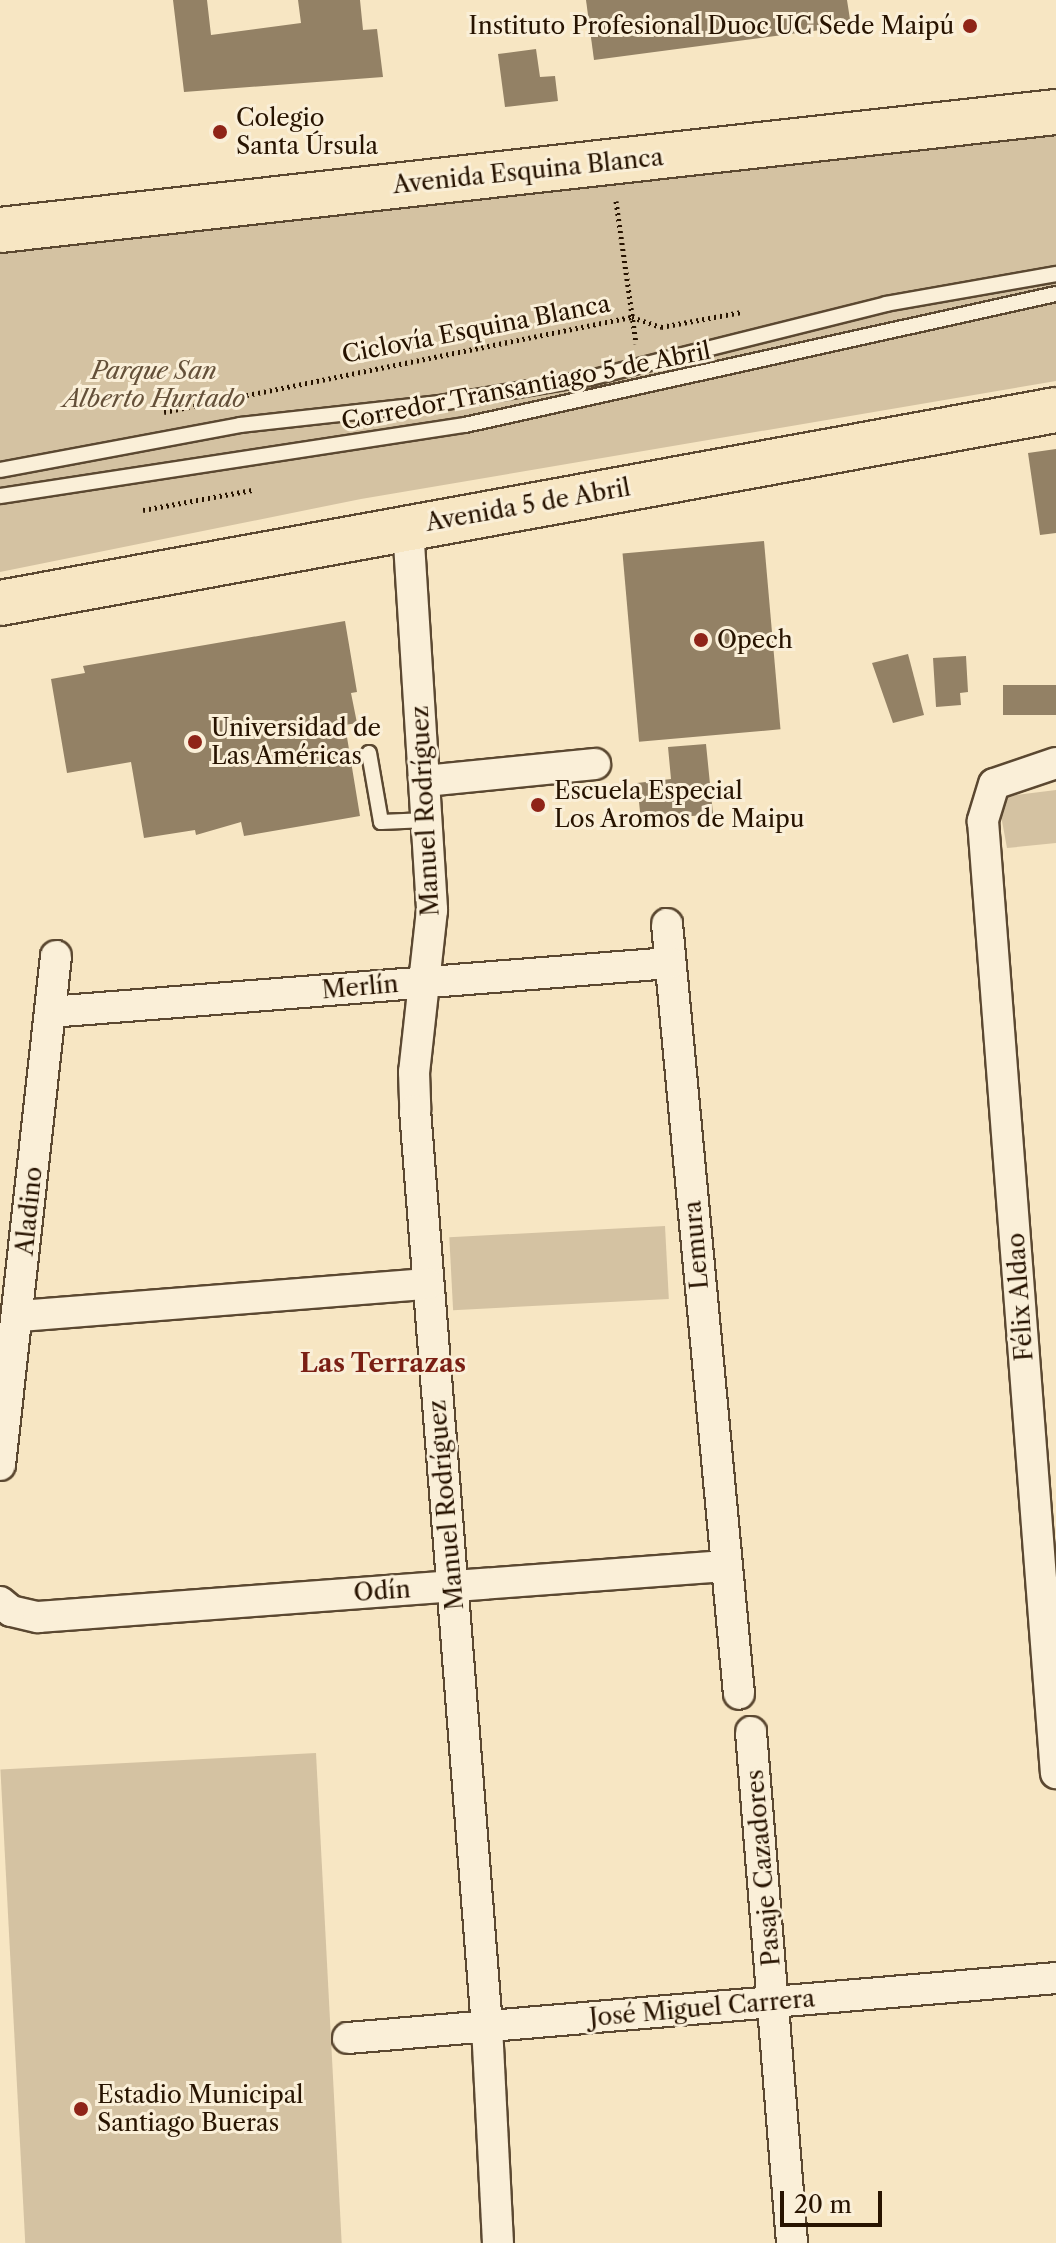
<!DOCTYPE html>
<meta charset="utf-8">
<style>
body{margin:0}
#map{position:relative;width:1056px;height:2243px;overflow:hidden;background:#f7e6c3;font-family:"Libre Caslon Text",serif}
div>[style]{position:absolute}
.green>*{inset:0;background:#d4c2a2;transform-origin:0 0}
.building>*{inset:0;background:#938165;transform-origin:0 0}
.path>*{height:5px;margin-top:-2.5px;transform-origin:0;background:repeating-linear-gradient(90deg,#271300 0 2px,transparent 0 6px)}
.roads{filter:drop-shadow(2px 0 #5b4831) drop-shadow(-2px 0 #5b4831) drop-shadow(0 2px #5b4831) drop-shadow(0 -2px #5b4831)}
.lane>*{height:14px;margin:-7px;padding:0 7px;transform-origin:7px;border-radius:7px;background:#faefd8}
.street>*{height:30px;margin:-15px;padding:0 15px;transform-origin:15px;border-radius:15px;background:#faefd8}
.primary>*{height:44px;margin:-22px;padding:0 22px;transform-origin:22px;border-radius:22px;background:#f7e6c3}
.dots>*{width:22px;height:22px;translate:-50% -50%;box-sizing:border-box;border:4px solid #faefd8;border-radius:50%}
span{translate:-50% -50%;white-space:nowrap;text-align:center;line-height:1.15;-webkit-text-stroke:6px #faefd8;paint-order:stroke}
.poi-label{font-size:24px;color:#271300}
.right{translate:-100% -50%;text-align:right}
.left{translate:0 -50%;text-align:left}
.street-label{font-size:24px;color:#271300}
.park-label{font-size:24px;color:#645039;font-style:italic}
.neighbourhood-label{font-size:26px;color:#7a1f14;font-weight:700}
.scale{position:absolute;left:780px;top:2191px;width:102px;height:36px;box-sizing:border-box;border:4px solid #271300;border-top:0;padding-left:10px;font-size:24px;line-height:28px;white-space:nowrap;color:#271300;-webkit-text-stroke:6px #faefd8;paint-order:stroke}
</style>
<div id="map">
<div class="green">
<i style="clip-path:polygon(1056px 134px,1056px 381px,361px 499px,0 572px,0 249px)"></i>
<i style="clip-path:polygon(1056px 790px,1056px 843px,1007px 848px,1000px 810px,1009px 796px)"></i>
<i style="left:665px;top:1226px;width:73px;height:216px;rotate:87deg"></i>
<i style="left:316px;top:1753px;width:491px;height:316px;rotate:87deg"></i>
</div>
<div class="building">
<i style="clip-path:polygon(173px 0,207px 0,211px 35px,301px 23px,298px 0,360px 0,363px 30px,377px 29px,383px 77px,184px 92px)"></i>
<i style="clip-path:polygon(586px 0,847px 0,851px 26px,594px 60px)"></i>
<i style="clip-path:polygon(536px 49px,540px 77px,555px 76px,558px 101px,505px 107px,498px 54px)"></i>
<i style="clip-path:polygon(1056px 449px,1056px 533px,1040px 535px,1028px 453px)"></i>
<i style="left:764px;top:541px;width:189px;height:142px;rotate:85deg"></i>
<i style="clip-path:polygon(345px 621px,357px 692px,351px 693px,357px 723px,345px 725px,360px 816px,244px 836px,241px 822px,196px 835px,195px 830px,144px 838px,131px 762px,67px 773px,51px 679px,85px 673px,83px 666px)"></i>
<i style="clip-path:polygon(908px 654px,924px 715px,893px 723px,872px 663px)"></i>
<i style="clip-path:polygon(966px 656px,968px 692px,960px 693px,961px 705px,936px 707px,933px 658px)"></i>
<i style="left:1056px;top:685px;width:30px;height:53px;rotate:90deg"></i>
<i style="clip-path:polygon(706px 744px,713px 814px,641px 821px,637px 783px,671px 779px,668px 747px)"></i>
</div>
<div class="path">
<i style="left:616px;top:201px;width:144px;rotate:82deg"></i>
<i style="left:164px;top:412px;width:478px;rotate:-11.5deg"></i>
<i style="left:632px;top:317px;width:31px;rotate:19deg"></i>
<i style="left:661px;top:327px;width:82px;rotate:-10.5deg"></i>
<i style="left:143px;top:510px;width:111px;rotate:-10.4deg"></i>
</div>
<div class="roads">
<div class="lane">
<i style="left:0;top:470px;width:244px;rotate:-10.6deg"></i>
<i style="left:240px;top:425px;width:201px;rotate:-6.3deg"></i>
<i style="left:440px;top:403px;width:152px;rotate:-9.5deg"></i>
<i style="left:590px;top:378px;width:305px;rotate:-14deg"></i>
<i style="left:886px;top:304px;width:173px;rotate:-10deg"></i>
<i style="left:0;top:496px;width:470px;rotate:-8.7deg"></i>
<i style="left:465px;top:425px;width:605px;rotate:-12.5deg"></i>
<i style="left:369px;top:753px;width:70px;rotate:80.1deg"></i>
<i style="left:381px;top:822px;width:46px;rotate:-2.5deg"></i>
</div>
<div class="street">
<i style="left:408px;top:527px;width:384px;rotate:86.4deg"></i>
<i style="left:432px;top:910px;width:163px;rotate:96.3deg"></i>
<i style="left:414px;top:1072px;width:38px;rotate:88deg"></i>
<i style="left:415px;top:1110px;width:919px;rotate:85.51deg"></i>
<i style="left:487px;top:2026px;width:217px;rotate:87.1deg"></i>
<i style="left:1056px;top:763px;width:65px;rotate:161.3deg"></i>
<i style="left:994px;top:784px;width:39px;rotate:107deg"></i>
<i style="left:983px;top:821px;width:955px;rotate:85.62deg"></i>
<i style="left:425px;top:781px;width:171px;rotate:-5.7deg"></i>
<i style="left:667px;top:924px;width:773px;rotate:84.66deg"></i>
<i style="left:50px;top:1012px;width:622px;rotate:-4.52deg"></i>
<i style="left:19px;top:1316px;width:410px;rotate:-4.5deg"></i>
<i style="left:0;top:1465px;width:512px;rotate:-83.72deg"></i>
<i style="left:0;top:1602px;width:14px;rotate:39deg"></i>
<i style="left:11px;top:1611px;width:28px;rotate:13deg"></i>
<i style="left:38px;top:1617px;width:689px;rotate:-4.25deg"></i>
<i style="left:751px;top:1732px;width:513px;rotate:85.41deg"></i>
<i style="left:348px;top:2038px;width:711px;rotate:-4.84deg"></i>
</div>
<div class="primary">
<i style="left:0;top:230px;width:1063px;rotate:-6.38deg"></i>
<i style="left:0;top:603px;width:1073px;rotate:-10.36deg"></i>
</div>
</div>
<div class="dots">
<i style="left:970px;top:26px;background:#8f2418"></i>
<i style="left:220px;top:132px;background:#8f2418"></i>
<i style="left:701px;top:640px;background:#8f2418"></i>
<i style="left:195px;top:742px;background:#8f2418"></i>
<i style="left:538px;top:805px;background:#8f2418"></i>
<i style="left:81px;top:2109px;background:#8f2418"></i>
</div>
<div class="poi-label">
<span class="right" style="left:954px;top:26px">Instituto Profesional Duoc UC Sede Maipú</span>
<span class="left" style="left:236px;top:132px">Colegio<br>Santa Úrsula</span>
<span class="left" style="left:717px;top:640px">Opech</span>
<span class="left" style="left:211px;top:742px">Universidad de<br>Las Américas</span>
<span class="left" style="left:554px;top:805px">Escuela Especial<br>Los Aromos de Maipu</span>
<span class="left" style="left:97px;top:2109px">Estadio Municipal<br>Santiago Bueras</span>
</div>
<div class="street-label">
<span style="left:528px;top:171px;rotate:-6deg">Avenida Esquina Blanca</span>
<span style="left:476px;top:329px;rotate:-11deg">Ciclovía Esquina Blanca</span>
<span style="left:526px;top:386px;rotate:-11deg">Corredor Transantiago 5 de Abril</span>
<span style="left:528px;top:505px;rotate:-10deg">Avenida 5 de Abril</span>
<span style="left:425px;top:811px;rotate:-93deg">Manuel Rodríguez</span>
<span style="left:360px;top:987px;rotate:-5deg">Merlín</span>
<span style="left:29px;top:1211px;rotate:-84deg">Aladino</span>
<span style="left:696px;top:1245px;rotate:-95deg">Lemura</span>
<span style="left:1020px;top:1297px;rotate:-94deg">Félix Aldao</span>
<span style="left:446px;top:1505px;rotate:-95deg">Manuel Rodríguez</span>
<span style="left:382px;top:1591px;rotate:-4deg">Odín</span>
<span style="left:763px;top:1868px;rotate:-95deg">Pasaje Cazadores</span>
<span style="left:702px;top:2008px;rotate:-5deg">José Miguel Carrera</span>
</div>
<div class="park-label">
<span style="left:154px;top:385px">Parque San<br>Alberto Hurtado</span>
</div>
<div class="neighbourhood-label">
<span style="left:383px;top:1364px">Las Terrazas</span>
</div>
<div class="scale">20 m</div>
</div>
